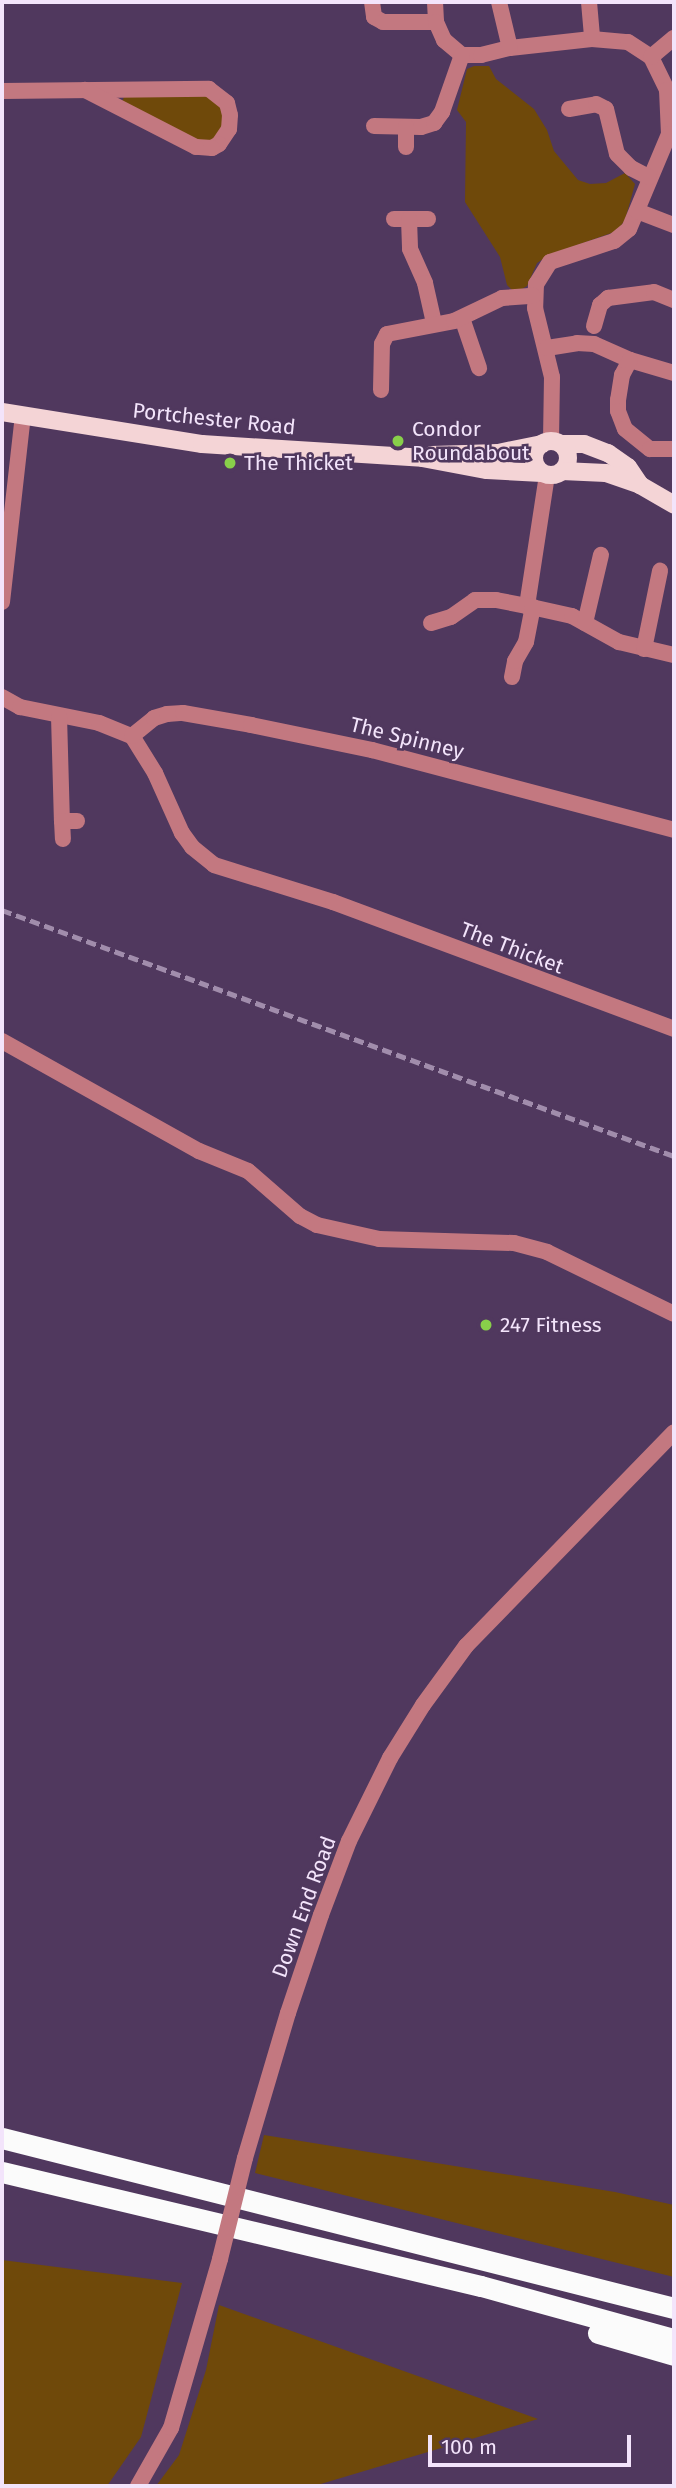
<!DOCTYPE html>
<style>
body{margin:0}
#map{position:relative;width:676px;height:2488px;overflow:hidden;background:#50385e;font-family:"Fira Sans",sans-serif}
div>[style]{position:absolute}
.green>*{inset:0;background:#6f490a}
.minor>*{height:16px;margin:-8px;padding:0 8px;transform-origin:8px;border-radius:8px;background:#c37880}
.major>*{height:18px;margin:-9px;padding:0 9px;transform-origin:9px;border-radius:9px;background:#f4d4d6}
.major>.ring{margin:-9px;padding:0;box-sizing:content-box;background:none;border:18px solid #f4d4d6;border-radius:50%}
.highway>*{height:21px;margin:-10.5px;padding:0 10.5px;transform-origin:10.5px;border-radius:10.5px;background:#fbfbfb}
.rail>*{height:4.5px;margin-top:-2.25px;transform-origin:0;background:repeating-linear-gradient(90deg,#a18dac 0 10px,transparent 0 15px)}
.minor-bridge>*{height:16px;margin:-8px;padding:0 8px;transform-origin:8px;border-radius:8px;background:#c37880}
.dots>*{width:19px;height:19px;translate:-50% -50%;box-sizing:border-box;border:4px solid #50385e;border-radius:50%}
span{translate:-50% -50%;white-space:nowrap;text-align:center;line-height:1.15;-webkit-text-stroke:5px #50385e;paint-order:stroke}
.street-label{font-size:21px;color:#f3e4fb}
.poi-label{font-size:21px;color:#f3e4fb}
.left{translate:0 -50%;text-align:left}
.frame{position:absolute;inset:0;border:4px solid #f3e4fb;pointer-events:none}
.scale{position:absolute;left:428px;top:2435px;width:203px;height:32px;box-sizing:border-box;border:4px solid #f3e4fb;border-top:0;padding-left:9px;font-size:21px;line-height:24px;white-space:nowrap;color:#f3e4fb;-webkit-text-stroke:5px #50385e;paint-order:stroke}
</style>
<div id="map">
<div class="green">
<i style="clip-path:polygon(474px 66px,489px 66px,496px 79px,534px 109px,547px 130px,554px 151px,578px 180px,590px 184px,606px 183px,625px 173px,635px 184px,625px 220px,617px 231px,549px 255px,537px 263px,527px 286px,522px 289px,512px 290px,507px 285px,500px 257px,465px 202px,466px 122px,457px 110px,467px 69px)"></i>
<i style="clip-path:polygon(209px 94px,219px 101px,224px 123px,216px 139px,201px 143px,122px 102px,124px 97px)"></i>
<i style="clip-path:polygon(264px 2135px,615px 2192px,674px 2205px,674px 2277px,255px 2173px)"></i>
<i style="clip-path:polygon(2px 2260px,182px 2283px,141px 2437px,107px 2486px,2px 2486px)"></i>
<i style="clip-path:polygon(219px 2305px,538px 2419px,314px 2486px,156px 2486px,179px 2455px,206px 2370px)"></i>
</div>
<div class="minor">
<i style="left:372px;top:2px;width:15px;rotate:82deg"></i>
<i style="left:374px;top:17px;width:10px;rotate:29deg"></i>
<i style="left:383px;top:22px;width:53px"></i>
<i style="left:435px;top:2px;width:20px;rotate:87deg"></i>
<i style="left:436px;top:22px;width:20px;rotate:66deg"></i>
<i style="left:444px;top:40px;width:23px;rotate:40deg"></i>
<i style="left:462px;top:55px;width:19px"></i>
<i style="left:481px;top:55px;width:30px;rotate:-14deg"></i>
<i style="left:510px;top:48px;width:82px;rotate:-6.3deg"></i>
<i style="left:592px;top:39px;width:36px;rotate:5deg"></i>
<i style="left:628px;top:42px;width:27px;rotate:33deg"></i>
<i style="left:651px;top:57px;width:37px;rotate:64deg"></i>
<i style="left:667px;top:90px;width:44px;rotate:87.4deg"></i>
<i style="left:669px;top:134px;width:103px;rotate:112.8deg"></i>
<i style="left:629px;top:229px;width:19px;rotate:141deg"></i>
<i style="left:614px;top:241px;width:67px;rotate:161.8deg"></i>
<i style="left:550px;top:262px;width:26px;rotate:122deg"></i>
<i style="left:536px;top:284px;width:24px;rotate:92deg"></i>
<i style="left:535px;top:308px;width:71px;rotate:76.2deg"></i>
<i style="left:552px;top:377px;width:64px;rotate:90.9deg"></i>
<i style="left:499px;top:2px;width:47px;rotate:76.6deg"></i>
<i style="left:589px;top:2px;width:37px;rotate:85deg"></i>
<i style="left:651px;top:57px;width:30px;rotate:-40deg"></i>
<i style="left:2px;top:91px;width:207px;rotate:-0.6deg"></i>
<i style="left:209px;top:89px;width:23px;rotate:38deg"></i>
<i style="left:227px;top:103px;width:12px;rotate:76deg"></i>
<i style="left:230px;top:115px;width:14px;rotate:94deg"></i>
<i style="left:229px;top:129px;width:18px;rotate:124deg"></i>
<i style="left:219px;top:144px;width:8px;rotate:150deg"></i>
<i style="left:212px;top:148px;width:16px;rotate:-176deg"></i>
<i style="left:196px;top:147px;width:125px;rotate:-152.8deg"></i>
<i style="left:569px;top:109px;width:27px;rotate:-10deg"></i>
<i style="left:596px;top:104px;width:11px;rotate:27deg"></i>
<i style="left:606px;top:109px;width:46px;rotate:76.3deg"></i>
<i style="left:617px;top:154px;width:20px;rotate:45deg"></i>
<i style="left:631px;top:168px;width:20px;rotate:27deg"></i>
<i style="left:374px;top:126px;width:47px;rotate:1.2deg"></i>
<i style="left:421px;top:127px;width:14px;rotate:-17deg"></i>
<i style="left:434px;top:123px;width:14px;rotate:-54deg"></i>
<i style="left:442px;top:112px;width:60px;rotate:-70.7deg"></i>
<i style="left:406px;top:147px;width:20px;rotate:-90deg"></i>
<i style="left:637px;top:211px;width:40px;rotate:21deg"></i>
<i style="left:394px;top:219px;width:34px"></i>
<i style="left:409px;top:219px;width:30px;rotate:88deg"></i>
<i style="left:410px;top:249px;width:37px;rotate:66deg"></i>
<i style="left:425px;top:283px;width:41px;rotate:77.3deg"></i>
<i style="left:462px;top:318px;width:53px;rotate:71.2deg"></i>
<i style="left:594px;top:326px;width:22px;rotate:-74deg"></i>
<i style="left:600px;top:305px;width:11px;rotate:-41deg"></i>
<i style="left:608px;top:298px;width:46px;rotate:-7.4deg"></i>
<i style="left:654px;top:292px;width:22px;rotate:22deg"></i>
<i style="left:547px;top:348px;width:30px;rotate:-9deg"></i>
<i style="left:577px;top:343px;width:17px;rotate:3deg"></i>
<i style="left:594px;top:344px;width:39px;rotate:24deg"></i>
<i style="left:630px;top:360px;width:46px;rotate:16.5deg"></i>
<i style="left:630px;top:360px;width:17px;rotate:118deg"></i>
<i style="left:622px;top:375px;width:25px;rotate:99deg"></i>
<i style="left:618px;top:400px;width:11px;rotate:90deg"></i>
<i style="left:618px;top:411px;width:19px;rotate:69deg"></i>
<i style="left:625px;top:429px;width:32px;rotate:39deg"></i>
<i style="left:650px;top:449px;width:24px"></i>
<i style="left:381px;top:390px;width:46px;rotate:-88.8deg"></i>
<i style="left:382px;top:344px;width:11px;rotate:-63deg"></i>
<i style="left:387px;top:334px;width:68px;rotate:-11deg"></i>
<i style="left:454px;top:321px;width:53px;rotate:-25.6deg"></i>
<i style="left:502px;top:298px;width:31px;rotate:-4deg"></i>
<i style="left:547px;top:475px;width:133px;rotate:98.7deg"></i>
<i style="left:527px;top:606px;width:46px;rotate:12.5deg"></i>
<i style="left:572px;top:616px;width:54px;rotate:29deg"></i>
<i style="left:619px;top:642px;width:57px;rotate:13.3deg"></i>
<i style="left:2px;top:602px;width:187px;rotate:-83.6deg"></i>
<i style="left:431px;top:623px;width:21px;rotate:-17deg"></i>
<i style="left:451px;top:617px;width:29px;rotate:-35deg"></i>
<i style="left:475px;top:600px;width:21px"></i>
<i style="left:496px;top:600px;width:32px;rotate:11deg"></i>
<i style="left:585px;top:623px;width:70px;rotate:-76.8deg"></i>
<i style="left:644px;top:649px;width:80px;rotate:-78.4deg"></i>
<i style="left:512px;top:677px;width:16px;rotate:-79deg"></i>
<i style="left:515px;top:661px;width:22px;rotate:-60deg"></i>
<i style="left:526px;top:642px;width:36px;rotate:-79deg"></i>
<i style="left:2px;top:697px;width:21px;rotate:29deg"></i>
<i style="left:20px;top:707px;width:81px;rotate:11.4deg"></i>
<i style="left:99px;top:723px;width:35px;rotate:22deg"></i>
<i style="left:132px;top:736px;width:44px;rotate:58.1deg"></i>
<i style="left:155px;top:773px;width:66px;rotate:65.8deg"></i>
<i style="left:182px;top:833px;width:17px;rotate:54deg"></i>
<i style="left:192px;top:847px;width:28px;rotate:39deg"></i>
<i style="left:214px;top:865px;width:125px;rotate:17.3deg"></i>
<i style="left:333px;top:902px;width:364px;rotate:20.4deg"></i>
<i style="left:59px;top:716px;width:105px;rotate:88.4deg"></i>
<i style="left:62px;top:821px;width:15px"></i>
<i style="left:132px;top:736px;width:28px;rotate:-39deg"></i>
<i style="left:154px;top:718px;width:14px;rotate:-17deg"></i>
<i style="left:167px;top:714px;width:16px;rotate:-4deg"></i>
<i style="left:183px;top:713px;width:69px;rotate:10deg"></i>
<i style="left:251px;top:725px;width:124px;rotate:11.7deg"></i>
<i style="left:372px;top:750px;width:312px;rotate:14.8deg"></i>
<i style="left:62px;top:821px;width:18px;rotate:87deg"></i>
<i style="left:2px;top:1041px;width:226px;rotate:29.2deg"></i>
<i style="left:199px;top:1151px;width:53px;rotate:22.2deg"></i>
<i style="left:248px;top:1171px;width:69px;rotate:40.9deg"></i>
<i style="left:300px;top:1216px;width:19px;rotate:28deg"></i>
<i style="left:317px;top:1225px;width:64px;rotate:12.7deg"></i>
<i style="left:379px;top:1239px;width:135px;rotate:1.7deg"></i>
<i style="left:514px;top:1243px;width:34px;rotate:15deg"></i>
<i style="left:547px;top:1252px;width:141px;rotate:26deg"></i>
<i style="left:245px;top:2158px;width:151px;rotate:-73.5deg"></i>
<i style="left:288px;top:2013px;width:103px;rotate:-71.4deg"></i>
<i style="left:321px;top:1915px;width:79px;rotate:-69.3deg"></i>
<i style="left:349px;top:1841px;width:93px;rotate:-63.7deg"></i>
<i style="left:390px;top:1758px;width:62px;rotate:-58.1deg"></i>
<i style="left:423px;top:1705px;width:73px;rotate:-53.9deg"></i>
<i style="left:466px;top:1646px;width:298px;rotate:-45.8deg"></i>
<i style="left:138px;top:2486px;width:67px;rotate:-60.4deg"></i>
<i style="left:171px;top:2428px;width:176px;rotate:-73.8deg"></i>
</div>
<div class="major">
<i style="left:2px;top:412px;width:203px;rotate:9.1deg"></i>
<i style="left:202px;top:444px;width:220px;rotate:3.6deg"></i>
<i style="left:422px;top:458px;width:66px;rotate:10.5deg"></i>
<i style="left:487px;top:470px;width:55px;rotate:3.1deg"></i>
<i class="ring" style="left:534px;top:441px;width:16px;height:16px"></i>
<i style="left:561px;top:444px;width:23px"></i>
<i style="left:584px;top:444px;width:26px;rotate:21deg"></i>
<i style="left:608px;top:453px;width:24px;rotate:35deg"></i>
<i style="left:628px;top:467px;width:22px;rotate:56deg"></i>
<i style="left:432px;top:455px;width:66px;rotate:-1.7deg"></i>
<i style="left:498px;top:453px;width:45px;rotate:-11.6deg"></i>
<i style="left:562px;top:471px;width:44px;rotate:2.6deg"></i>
<i style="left:606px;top:473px;width:36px;rotate:19deg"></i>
<i style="left:640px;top:485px;width:39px;rotate:30deg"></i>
</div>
<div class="highway">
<i style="left:2px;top:2138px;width:693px;rotate:14.2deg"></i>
<i style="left:2px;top:2172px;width:492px;rotate:13.4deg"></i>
<i style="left:481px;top:2286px;width:200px;rotate:15.4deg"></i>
<i style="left:598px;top:2333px;width:79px;rotate:16.1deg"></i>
</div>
<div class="rail">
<i style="left:2px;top:910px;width:716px;rotate:20.11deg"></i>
</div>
<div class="minor-bridge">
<i style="left:220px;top:2259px;width:104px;rotate:-76.1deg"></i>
</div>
<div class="dots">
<i style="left:398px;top:441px;background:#88cf4a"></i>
<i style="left:230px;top:463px;background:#88cf4a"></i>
<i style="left:486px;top:1325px;background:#88cf4a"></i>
</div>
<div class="street-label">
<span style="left:214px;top:419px;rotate:6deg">Portchester Road</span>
<span style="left:407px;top:738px;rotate:14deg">The Spinney</span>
<span style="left:512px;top:948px;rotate:21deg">The Thicket</span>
<span style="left:304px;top:1907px;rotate:-70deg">Down End Road</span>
</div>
<div class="poi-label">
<span class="left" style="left:412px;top:441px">Condor<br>Roundabout</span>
<span class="left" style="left:244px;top:463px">The Thicket</span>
<span class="left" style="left:500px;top:1325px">247 Fitness</span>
</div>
<div class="frame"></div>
<div class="scale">100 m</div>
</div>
